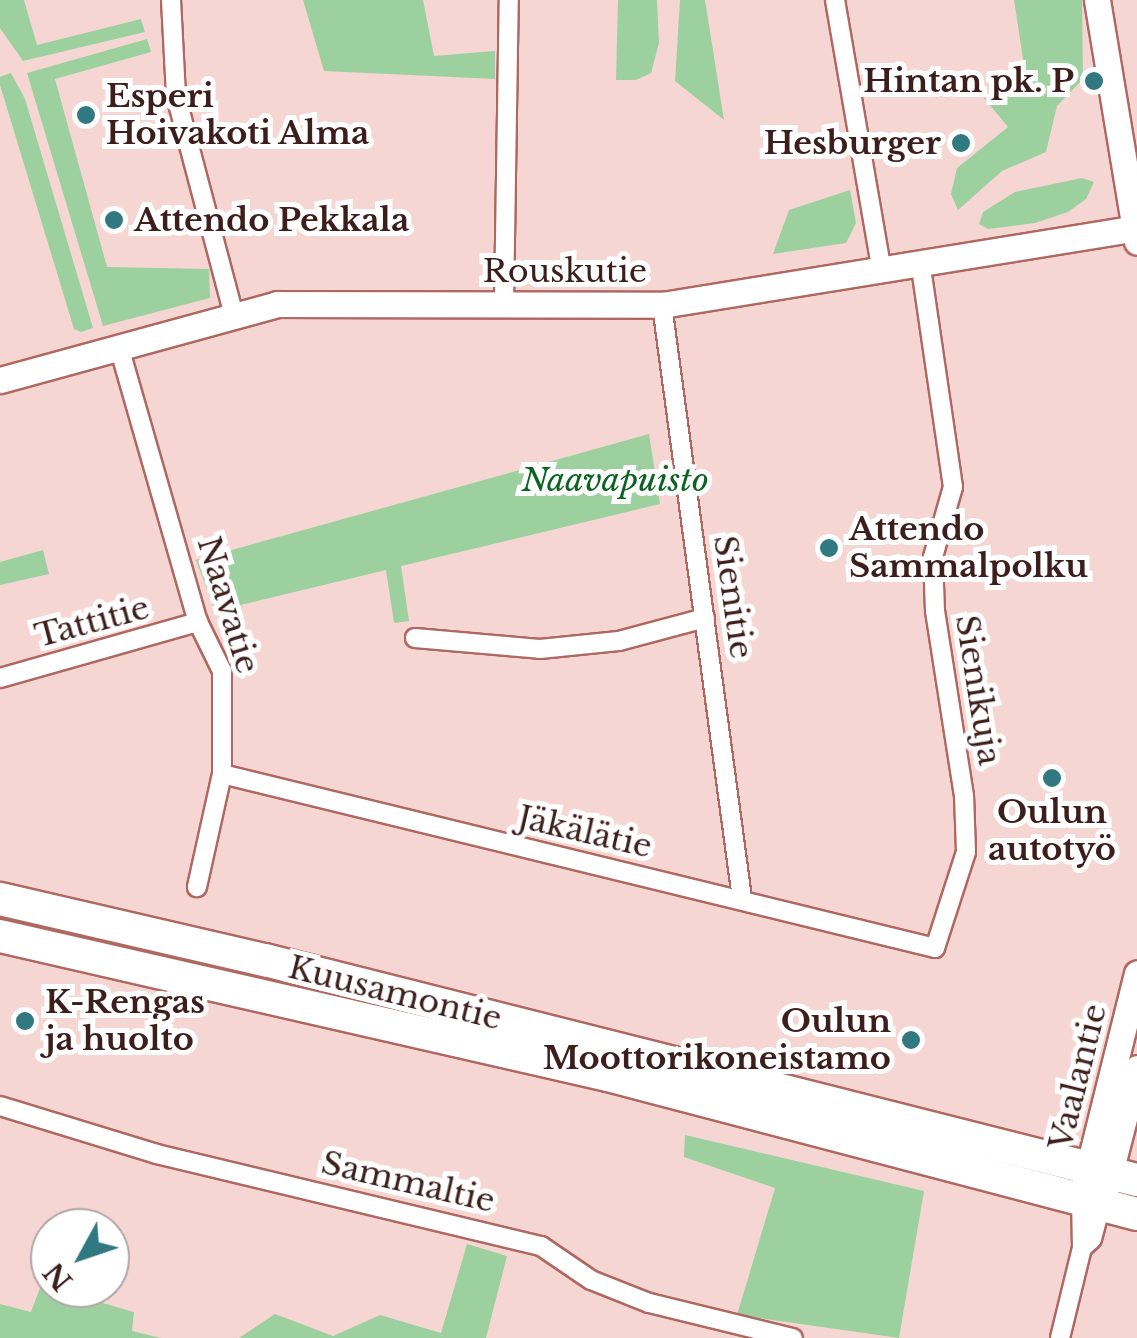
<!DOCTYPE html>
<meta charset="utf-8">
<style>
body{margin:0}
#map{position:relative;width:1137px;height:1338px;overflow:hidden;background:#f6d6d2;font-family:"Libre Baskerville",serif}
div>[style]{position:absolute}
.green>*{inset:0;background:#9cd19f}
.roads{filter:drop-shadow(2px 0 #af6861) drop-shadow(-2px 0 #af6861) drop-shadow(0 2px #af6861) drop-shadow(0 -2px #af6861)}
.street>*{height:18px;margin:-9px;padding:0 9px;transform-origin:9px;border-radius:9px;background:#fff}
.secondary>*{height:25px;margin:-12.5px;padding:0 12.5px;transform-origin:12.5px;border-radius:12.5px;background:#fff}
.highway>*{height:32px;margin:-16px;padding:0 16px;transform-origin:16px;border-radius:16px;background:#fff}
.dots>*{width:28px;height:28px;translate:-50% -50%;box-sizing:border-box;border:5px solid #fff;border-radius:50%}
span{translate:-50% -50%;white-space:nowrap;text-align:center;line-height:1.15;-webkit-text-stroke:10px #fff;paint-order:stroke}
.poi-label{font-size:32px;color:#3c1f1c;font-weight:700}
.right{translate:-100% -50%;text-align:right}
.left{translate:0 -50%;text-align:left}
.street-label{font-size:32px;color:#3c1f1c}
.park-label{font-size:32px;color:#0c6320;font-style:italic}
.north{position:absolute;left:30px;top:1208px;width:100px;height:100px;box-sizing:border-box;background:#fff;border:2px solid #b1a5a4;border-radius:50%;rotate:230deg;font-size:28px;font-weight:700;line-height:40px;text-align:center;color:#3c1f1c}
.north::after{content:'';display:block;margin:auto;width:35px;height:45px;background:#317981;clip-path:polygon(50% 0,100% 100%,50% 72%,0 100%)}
</style>
<div id="map">
<div class="green">
<i style="clip-path:polygon(0 0,24px 0,37px 45px,141px 19px,145px 32px,23px 61px,0 28px)"></i>
<i style="clip-path:polygon(303px 0,423px 0,434px 56px,495px 51px,495px 79px,324px 71px)"></i>
<i style="clip-path:polygon(618px 0,657px 0,659px 43px,651px 73px,636px 80px,616px 80px)"></i>
<i style="clip-path:polygon(680px 0,705px 0,724px 120px,675px 81px)"></i>
<i style="clip-path:polygon(1014px 0,1082px 0,1083px 79px,1057px 106px,1046px 152px,1002px 171px,958px 210px,951px 194px,957px 168px,1008px 127px,984px 98px,1028px 91px)"></i>
<i style="clip-path:polygon(147px 39px,151px 52px,55px 79px,107px 267px,209px 269px,210px 298px,103px 326px,27px 73px)"></i>
<i style="clip-path:polygon(11px 73px,25px 99px,93px 328px,81px 332px,74px 329px,0 85px,0 77px)"></i>
<i style="clip-path:polygon(1082px 178px,1094px 182px,1086px 199px,1068px 212px,1035px 223px,988px 229px,979px 224px,983px 212px,1015px 192px)"></i>
<i style="clip-path:polygon(850px 190px,856px 223px,846px 243px,773px 254px,789px 210px)"></i>
<i style="clip-path:polygon(649px 434px,660px 504px,401px 566px,409px 621px,394px 623px,386px 570px,215px 611px,196px 560px)"></i>
<i style="clip-path:polygon(43px 550px,49px 574px,0 585px,0 562px)"></i>
<i style="clip-path:polygon(685px 1135px,924px 1191px,899px 1338px,737px 1315px,775px 1188px,684px 1157px)"></i>
<i style="clip-path:polygon(467px 1244px,507px 1256px,486px 1338px,239px 1338px,275px 1314px,333px 1336px,380px 1315px,441px 1333px)"></i>
<i style="clip-path:polygon(43px 1280px,50px 1288px,134px 1312px,132px 1331px,161px 1338px,0 1338px,0 1304px,31px 1312px)"></i>
</div>
<div class="roads">
<div class="street">
<i style="left:171px;top:0;width:96px;rotate:87deg"></i>
<i style="left:176px;top:96px;width:228px;rotate:75.2deg"></i>
<i style="left:835px;top:0;width:271px;rotate:80.2deg"></i>
<i style="left:504px;top:303px;width:303px;rotate:-89.1deg"></i>
<i style="left:662px;top:305px;width:598px;rotate:82.32deg"></i>
<i style="left:119px;top:347px;width:286px;rotate:74deg"></i>
<i style="left:198px;top:622px;width:55px;rotate:63.9deg"></i>
<i style="left:222px;top:671px;width:103px;rotate:90deg"></i>
<i style="left:222px;top:774px;width:116px;rotate:102.5deg"></i>
<i style="left:415px;top:638px;width:125px;rotate:5deg"></i>
<i style="left:540px;top:649px;width:79px;rotate:-5.8deg"></i>
<i style="left:619px;top:641px;width:89px;rotate:-15deg"></i>
<i style="left:0;top:678px;width:206px;rotate:-15.8deg"></i>
<i style="left:222px;top:774px;width:734px;rotate:13.71deg"></i>
<i style="left:935px;top:948px;width:101px;rotate:-72.1deg"></i>
<i style="left:966px;top:852px;width:56px;rotate:-92deg"></i>
<i style="left:964px;top:796px;width:187px;rotate:-98.9deg"></i>
<i style="left:935px;top:611px;width:54px;rotate:-92.1deg"></i>
<i style="left:933px;top:557px;width:73px;rotate:-74.1deg"></i>
<i style="left:953px;top:487px;width:228px;rotate:-98.3deg"></i>
<i style="left:0;top:1106px;width:164px;rotate:17deg"></i>
<i style="left:157px;top:1154px;width:395px;rotate:13.5deg"></i>
<i style="left:541px;top:1246px;width:60px;rotate:34.2deg"></i>
<i style="left:591px;top:1280px;width:62px;rotate:21.6deg"></i>
<i style="left:649px;top:1303px;width:148px;rotate:13.7deg"></i>
<i style="left:1081px;top:1196px;width:52px;rotate:88.9deg"></i>
<i style="left:1060px;top:1338px;width:93px;rotate:-76.3deg"></i>
<i style="left:1082px;top:1248px;width:13px;rotate:-42deg"></i>
<i style="left:1092px;top:1239px;width:38px;rotate:-75deg"></i>
</div>
<div class="secondary">
<i style="left:1097px;top:0;width:245px;rotate:80.6deg"></i>
<i style="left:0;top:380px;width:287px;rotate:-15.3deg"></i>
<i style="left:277px;top:304px;width:385px;rotate:0.1deg"></i>
<i style="left:662px;top:305px;width:479px;rotate:-9.2deg"></i>
<i style="left:1085px;top:1182px;width:215px;rotate:-76deg"></i>
<i style="left:1106px;top:1188px;width:124px;rotate:-75.5deg"></i>
</div>
<div class="highway">
<i style="left:0;top:899px;width:272px;rotate:13deg"></i>
<i style="left:265px;top:960px;width:899px;rotate:14.16deg"></i>
<i style="left:0;top:936px;width:624px;rotate:12.88deg"></i>
<i style="left:608px;top:1075px;width:547px;rotate:14.72deg"></i>
</div>
</div>
<div class="dots">
<i style="left:1094px;top:81px;background:#317981"></i>
<i style="left:86px;top:115px;background:#317981"></i>
<i style="left:961px;top:143px;background:#317981"></i>
<i style="left:114px;top:220px;background:#317981"></i>
<i style="left:829px;top:548px;background:#317981"></i>
<i style="left:1052px;top:778px;background:#317981"></i>
<i style="left:25px;top:1021px;background:#317981"></i>
<i style="left:911px;top:1040px;background:#317981"></i>
</div>
<div class="poi-label">
<span class="right" style="left:1074px;top:81px">Hintan pk. P</span>
<span class="left" style="left:106px;top:115px">Esperi<br>Hoivakoti Alma</span>
<span class="right" style="left:941px;top:143px">Hesburger</span>
<span class="left" style="left:134px;top:220px">Attendo Pekkala</span>
<span class="left" style="left:849px;top:548px">Attendo<br>Sammalpolku</span>
<span style="left:1052px;top:831px">Oulun<br>autotyö</span>
<span class="left" style="left:45px;top:1021px">K-Rengas<br>ja huolto</span>
<span class="right" style="left:891px;top:1040px">Oulun<br>Moottorikoneistamo</span>
</div>
<div class="street-label">
<span style="left:565px;top:271px">Rouskutie</span>
<span style="left:733px;top:597px;rotate:82deg">Sienitie</span>
<span style="left:228px;top:605px;rotate:73deg">Naavatie</span>
<span style="left:92px;top:622px;rotate:-15deg">Tattitie</span>
<span style="left:978px;top:690px;rotate:81deg">Sienikuja</span>
<span style="left:585px;top:832px;rotate:13deg">Jäkälätie</span>
<span style="left:395px;top:993px;rotate:14deg">Kuusamontie</span>
<span style="left:1078px;top:1077px;rotate:-76deg">Vaalantie</span>
<span style="left:408px;top:1182px;rotate:13deg">Sammaltie</span>
</div>
<div class="park-label">
<span style="left:615px;top:480px">Naavapuisto</span>
</div>
<div class="north">N</div>
</div>
